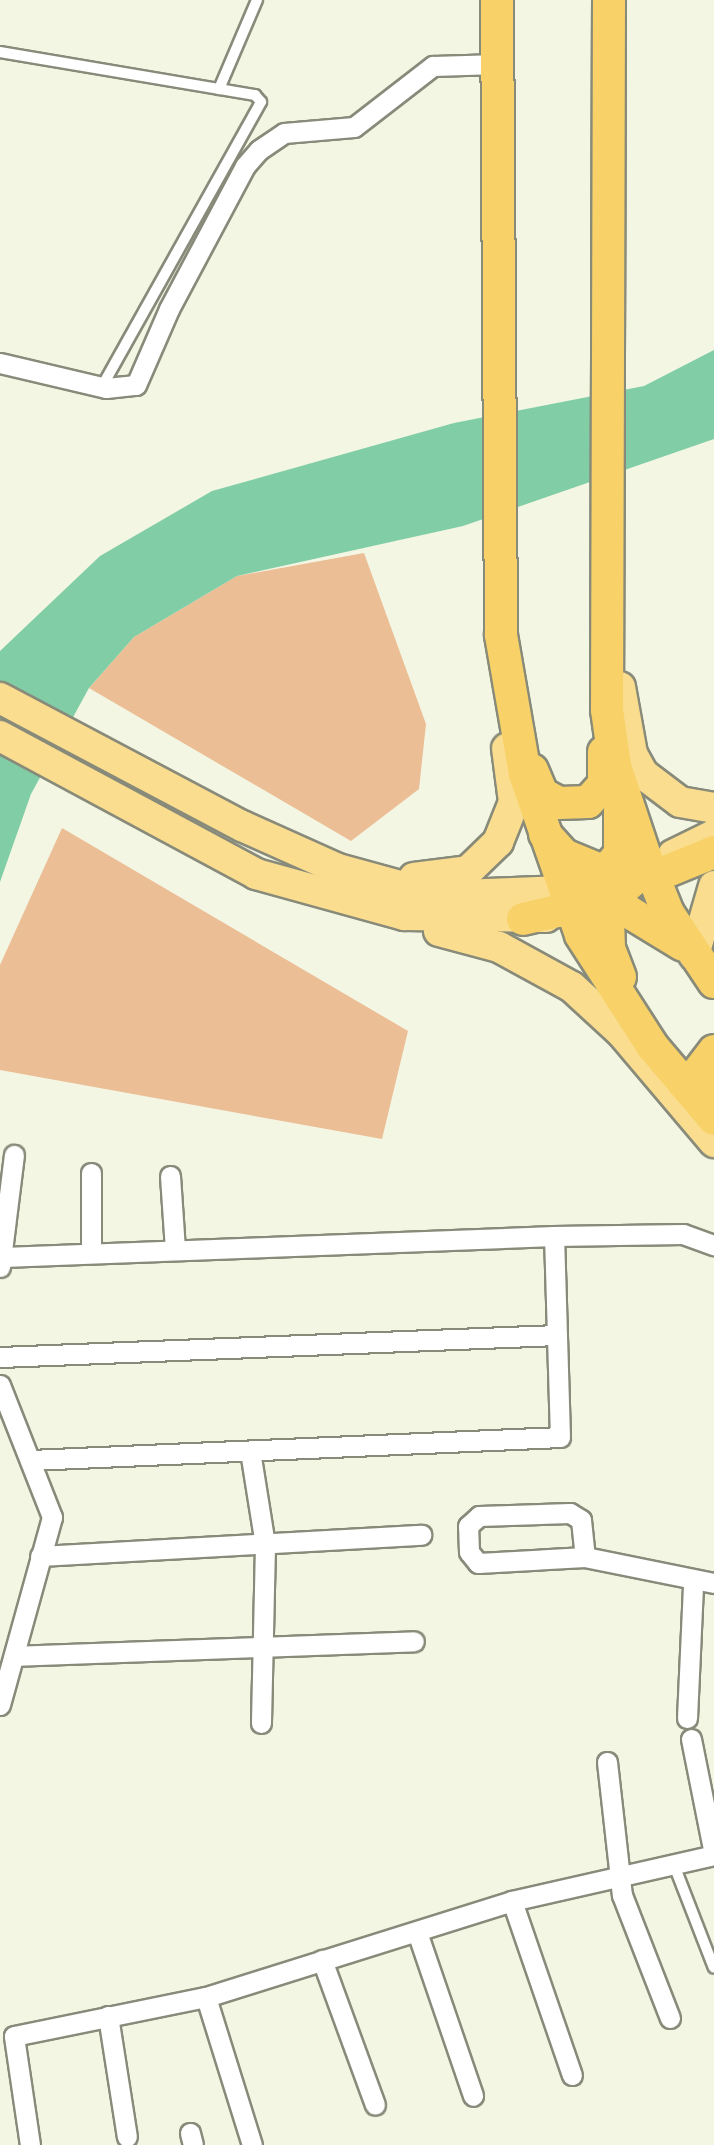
<!DOCTYPE html>
<style>
body{margin:0}
#map{position:relative;width:714px;height:2145px;overflow:hidden;background:#f4f6e4;font-family:Helvetica,sans-serif}
div>[style]{position:absolute}
.green>*{inset:0;background:#ebbe96}
.water>*{inset:0;background:#81cea6}
.roads{filter:drop-shadow(2px 0 #888a7a) drop-shadow(-2px 0 #888a7a) drop-shadow(0 2px #888a7a) drop-shadow(0 -2px #888a7a)}
.service>*{height:10px;margin:-5px;padding:0 5px;transform-origin:5px;border-radius:5px;background:#fff}
.minor>*{height:19px;margin:-9.5px;padding:0 9.5px;transform-origin:9.5px;border-radius:9.5px;background:#fff}
.primary>*{height:30px;margin:-15px;padding:0 15px;transform-origin:15px;border-radius:15px;background:#fadd8e}
.trunk>*{height:32px;margin:-16px;padding:0 16px;transform-origin:16px;border-radius:16px;background:#f8d268}
span{translate:-50% -50%;white-space:nowrap;text-align:center;line-height:1.15;-webkit-text-stroke:7px #fff;paint-order:stroke}
</style>
<div id="map">
<div class="green">
<i style="clip-path:polygon(364px 553px,426px 724px,419px 789px,351px 841px,89px 688px,134px 637px,237px 576px)"></i>
<i style="clip-path:polygon(62px 828px,408px 1031px,382px 1139px,0 1070px,0 965px)"></i>
</div>
<div class="water">
<i style="clip-path:polygon(714px 350px,714px 439px,463px 526px,237px 576px,134px 637px,89px 688px,31px 794px,0 882px,0 651px,100px 556px,212px 491px,454px 423px,644px 386px)"></i>
</div>
<div class="roads">
<div class="service">
<i style="left:0;top:52px;width:259px;rotate:9.6deg"></i>
<i style="left:255px;top:95px;width:9px;rotate:49deg"></i>
<i style="left:261px;top:102px;width:326px;rotate:119.2deg"></i>
<i style="left:219px;top:89px;width:97px;rotate:-66.9deg"></i>
<i style="left:674px;top:1865px;width:110px;rotate:68.8deg"></i>
</div>
<div class="minor">
<i style="left:0;top:363px;width:109px;rotate:13.3deg"></i>
<i style="left:106px;top:388px;width:30px;rotate:-6deg"></i>
<i style="left:136px;top:385px;width:83px;rotate:-66.5deg"></i>
<i style="left:169px;top:309px;width:162px;rotate:-62deg"></i>
<i style="left:245px;top:166px;width:21px;rotate:-49deg"></i>
<i style="left:259px;top:150px;width:30px;rotate:-34deg"></i>
<i style="left:284px;top:133px;width:70px;rotate:-4.9deg"></i>
<i style="left:354px;top:127px;width:100px;rotate:-37.7deg"></i>
<i style="left:433px;top:66px;width:65px;rotate:-1.8deg"></i>
<i style="left:91px;top:1173px;width:79px;rotate:90deg"></i>
<i style="left:170px;top:1176px;width:74px;rotate:86.1deg"></i>
<i style="left:3px;top:1257px;width:551px;rotate:-2.18deg"></i>
<i style="left:554px;top:1236px;width:129px;rotate:-0.9deg"></i>
<i style="left:683px;top:1234px;width:33px;rotate:20deg"></i>
<i style="left:0;top:1267px;width:113px;rotate:-82.9deg"></i>
<i style="left:0;top:1357px;width:557px;rotate:-2.26deg"></i>
<i style="left:0;top:1385px;width:142px;rotate:68.5deg"></i>
<i style="left:52px;top:1517px;width:195px;rotate:105.5deg"></i>
<i style="left:250px;top:1451px;width:95px;rotate:80.9deg"></i>
<i style="left:265px;top:1545px;width:178px;rotate:91.3deg"></i>
<i style="left:30px;top:1460px;width:530px;rotate:-2.48deg"></i>
<i style="left:560px;top:1437px;width:201px;rotate:-91.7deg"></i>
<i style="left:40px;top:1556px;width:382px;rotate:-3.2deg"></i>
<i style="left:585px;top:1557px;width:107px;rotate:176.8deg"></i>
<i style="left:478px;top:1563px;width:14px;rotate:-129deg"></i>
<i style="left:469px;top:1552px;width:26px;rotate:-92deg"></i>
<i style="left:468px;top:1526px;width:15px;rotate:-42deg"></i>
<i style="left:479px;top:1516px;width:91px;rotate:-1.9deg"></i>
<i style="left:570px;top:1513px;width:13px;rotate:32deg"></i>
<i style="left:581px;top:1520px;width:37px;rotate:84deg"></i>
<i style="left:585px;top:1557px;width:132px;rotate:11.4deg"></i>
<i style="left:14px;top:1656px;width:400px;rotate:-2.1deg"></i>
<i style="left:687px;top:1718px;width:134px;rotate:-87.4deg"></i>
<i style="left:691px;top:1739px;width:117px;rotate:78.7deg"></i>
<i style="left:607px;top:1762px;width:134px;rotate:83.6deg"></i>
<i style="left:622px;top:1895px;width:132px;rotate:68.7deg"></i>
<i style="left:512px;top:1901px;width:184px;rotate:71deg"></i>
<i style="left:417px;top:1932px;width:173px;rotate:71.1deg"></i>
<i style="left:322px;top:1960px;width:154px;rotate:69.9deg"></i>
<i style="left:108px;top:2016px;width:122px;rotate:81.1deg"></i>
<i style="left:190px;top:2133px;width:12px;rotate:76deg"></i>
<i style="left:30px;top:2145px;width:110px;rotate:-98.4deg"></i>
<i style="left:14px;top:2036px;width:196px;rotate:-11.5deg"></i>
<i style="left:252px;top:2145px;width:155px;rotate:-107.3deg"></i>
<i style="left:206px;top:1997px;width:321px;rotate:-17.4deg"></i>
<i style="left:512px;top:1901px;width:207px;rotate:-12.8deg"></i>
</div>
<div class="primary">
<i style="left:620px;top:687px;width:68px;rotate:79.8deg"></i>
<i style="left:632px;top:754px;width:23px;rotate:61deg"></i>
<i style="left:643px;top:774px;width:46px;rotate:37.1deg"></i>
<i style="left:680px;top:802px;width:35px;rotate:10deg"></i>
<i style="left:0;top:698px;width:274px;rotate:27.9deg"></i>
<i style="left:242px;top:826px;width:105px;rotate:24.1deg"></i>
<i style="left:338px;top:869px;width:103px;rotate:15.3deg"></i>
<i style="left:437px;top:896px;width:151px;rotate:-2.3deg"></i>
<i style="left:0;top:736px;width:291px;rotate:28.3deg"></i>
<i style="left:256px;top:874px;width:154px;rotate:15.5deg"></i>
<i style="left:404px;top:915px;width:142px;rotate:0.8deg"></i>
<i style="left:673px;top:855px;width:46px;rotate:-26deg"></i>
<i style="left:414px;top:878px;width:54px;rotate:-7.4deg"></i>
<i style="left:468px;top:871px;width:42px;rotate:-44deg"></i>
<i style="left:498px;top:842px;width:43px;rotate:-68.2deg"></i>
<i style="left:514px;top:802px;width:54px;rotate:-97.4deg"></i>
<i style="left:439px;top:931px;width:62px;rotate:14.9deg"></i>
<i style="left:499px;top:947px;width:83px;rotate:28.7deg"></i>
<i style="left:572px;top:987px;width:68px;rotate:42.6deg"></i>
<i style="left:622px;top:1033px;width:143px;rotate:49.8deg"></i>
<i style="left:694px;top:955px;width:72px;rotate:-73.8deg"></i>
</div>
<div class="trunk">
<i style="left:497px;top:0;width:635px;rotate:89.64deg"></i>
<i style="left:501px;top:635px;width:141px;rotate:80.2deg"></i>
<i style="left:525px;top:774px;width:170px;rotate:70.8deg"></i>
<i style="left:581px;top:935px;width:133px;rotate:57.3deg"></i>
<i style="left:653px;top:1047px;width:94px;rotate:49.7deg"></i>
<i style="left:609px;top:0;width:710px;rotate:90.16deg"></i>
<i style="left:607px;top:710px;width:57px;rotate:81.9deg"></i>
<i style="left:615px;top:766px;width:95px;rotate:71.6deg"></i>
<i style="left:645px;top:856px;width:61px;rotate:68deg"></i>
<i style="left:668px;top:913px;width:83px;rotate:56.3deg"></i>
<i style="left:532px;top:770px;width:26px;rotate:67deg"></i>
<i style="left:542px;top:794px;width:19px;rotate:28deg"></i>
<i style="left:559px;top:803px;width:29px;rotate:-2deg"></i>
<i style="left:588px;top:802px;width:24px;rotate:-48deg"></i>
<i style="left:604px;top:784px;width:32px;rotate:-90deg"></i>
<i style="left:545px;top:834px;width:28px;rotate:48deg"></i>
<i style="left:564px;top:855px;width:44px;rotate:22.5deg"></i>
<i style="left:605px;top:872px;width:48px;rotate:5.9deg"></i>
<i style="left:653px;top:877px;width:66px;rotate:-22.3deg"></i>
<i style="left:592px;top:905px;width:38px;rotate:11deg"></i>
<i style="left:629px;top:912px;width:63px;rotate:31.4deg"></i>
<i style="left:523px;top:919px;width:37px;rotate:-13deg"></i>
<i style="left:559px;top:911px;width:50px;rotate:-38.5deg"></i>
<i style="left:598px;top:880px;width:34px;rotate:-50deg"></i>
<i style="left:620px;top:854px;width:44px;rotate:-90deg"></i>
<i style="left:620px;top:977px;width:31px;rotate:-111deg"></i>
<i style="left:609px;top:948px;width:27px;rotate:-92deg"></i>
<i style="left:608px;top:921px;width:35px;rotate:-65deg"></i>
<i style="left:623px;top:889px;width:35px;rotate:-41deg"></i>
<i style="left:701px;top:1089px;width:18px;rotate:-96deg"></i>
<i style="left:699px;top:1071px;width:25px;rotate:-53deg"></i>
</div>
</div>
</div>
